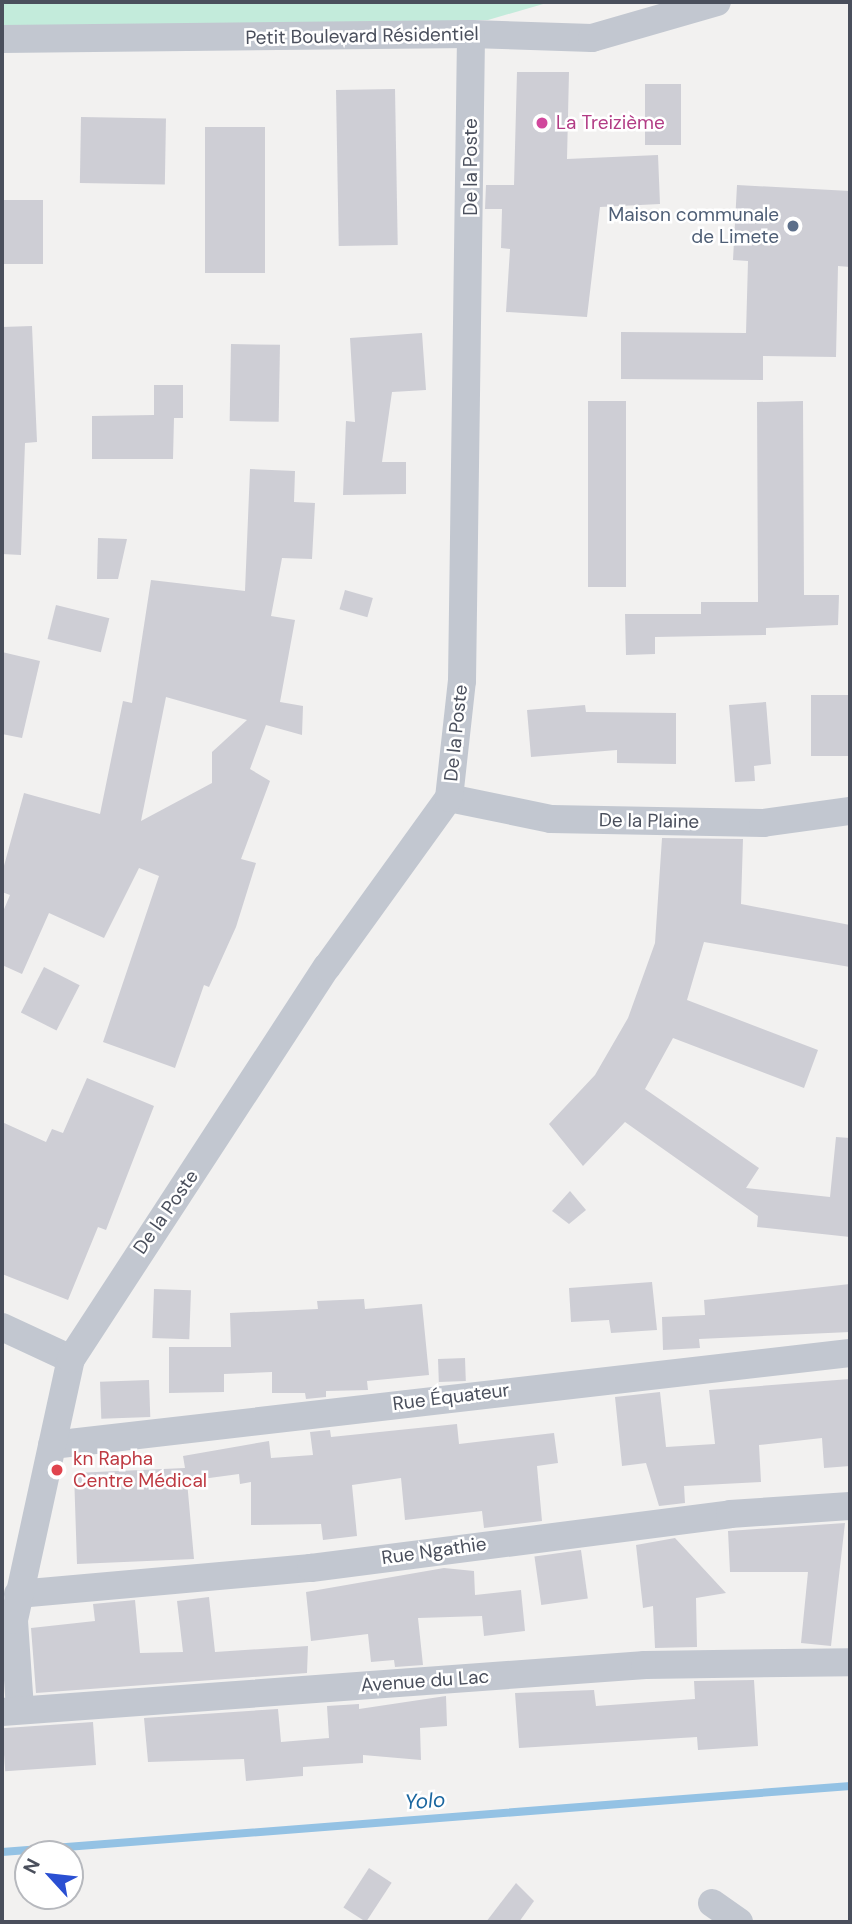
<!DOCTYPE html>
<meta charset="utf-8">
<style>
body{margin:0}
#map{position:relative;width:852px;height:1924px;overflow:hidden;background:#f2f1f0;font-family:"DM Sans",sans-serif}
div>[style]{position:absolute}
.green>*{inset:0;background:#c3ebdb}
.stream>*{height:8px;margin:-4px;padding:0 4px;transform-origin:4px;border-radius:4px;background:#94c2e4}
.building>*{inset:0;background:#ceced5;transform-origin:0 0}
.street>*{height:28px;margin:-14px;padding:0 14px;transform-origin:14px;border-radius:14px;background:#c2c7d0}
.dots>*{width:19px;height:19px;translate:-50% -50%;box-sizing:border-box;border:4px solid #fff;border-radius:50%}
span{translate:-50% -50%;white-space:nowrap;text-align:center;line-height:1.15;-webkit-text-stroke:5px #fff;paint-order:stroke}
.street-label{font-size:19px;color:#4a4f5c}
.hotel-label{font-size:19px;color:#b23c85}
.left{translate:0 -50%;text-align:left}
.service-label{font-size:19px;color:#4e5e75}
.right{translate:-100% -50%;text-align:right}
.health-label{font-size:19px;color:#be3a42}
.water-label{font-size:21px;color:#1a669f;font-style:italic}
.frame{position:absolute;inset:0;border:4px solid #4a4f5c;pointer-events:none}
.north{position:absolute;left:14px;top:1840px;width:70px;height:70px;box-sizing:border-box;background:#fff;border:2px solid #b7b9be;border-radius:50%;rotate:297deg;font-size:19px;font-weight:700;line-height:28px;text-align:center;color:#4a4f5c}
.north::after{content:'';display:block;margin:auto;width:24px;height:32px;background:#2a4fd2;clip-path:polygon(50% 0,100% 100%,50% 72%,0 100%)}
</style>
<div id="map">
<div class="green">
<i style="clip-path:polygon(2px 2px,550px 2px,488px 20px,2px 32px)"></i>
</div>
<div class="stream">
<i style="left:2px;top:1852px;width:851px;rotate:-4.45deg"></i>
</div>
<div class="building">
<i style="clip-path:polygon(517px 72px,569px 72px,567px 159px,658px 155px,660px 204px,600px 207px,587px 317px,506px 312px,510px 249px,501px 248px,502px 209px,485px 209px,486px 185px,514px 185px)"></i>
<i style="left:645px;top:84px;width:36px;height:61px"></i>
<i style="left:395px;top:89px;width:156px;height:59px;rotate:89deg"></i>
<i style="left:81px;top:117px;width:85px;height:66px;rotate:1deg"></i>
<i style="left:265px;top:127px;width:146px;height:60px;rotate:90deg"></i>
<i style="clip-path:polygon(737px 185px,850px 191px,850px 267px,838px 266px,836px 357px,763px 356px,763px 380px,621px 379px,621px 332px,746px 333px,748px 261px,733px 260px)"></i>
<i style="left:2px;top:200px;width:41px;height:64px"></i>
<i style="clip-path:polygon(32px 326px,37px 442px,25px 443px,21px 555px,2px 554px,2px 327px)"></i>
<i style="clip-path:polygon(422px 333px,426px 390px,392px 392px,382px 462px,406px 462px,406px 494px,343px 495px,346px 421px,355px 422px,350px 338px)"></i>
<i style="left:231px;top:344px;width:49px;height:77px;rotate:1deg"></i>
<i style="clip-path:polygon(154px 385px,183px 385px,183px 418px,174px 418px,173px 459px,92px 459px,92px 416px,154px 415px)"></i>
<i style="left:588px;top:401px;width:38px;height:186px"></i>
<i style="clip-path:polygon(803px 401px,804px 595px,839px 595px,838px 625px,766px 628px,766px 635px,655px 637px,655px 654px,626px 655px,625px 614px,701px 614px,701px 602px,758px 602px,757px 402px)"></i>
<i style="clip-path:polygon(evenodd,250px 469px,295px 471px,294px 502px,315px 503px,312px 559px,282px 558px,271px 616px,295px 620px,280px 702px,303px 706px,302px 735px,266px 725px,250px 769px,270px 781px,241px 859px,256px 863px,236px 927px,209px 987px,204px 985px,175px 1068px,103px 1042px,159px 876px,139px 868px,104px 938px,49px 913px,22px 974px,2px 965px,2px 914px,10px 895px,2px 892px,2px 873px,24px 793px,100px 814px,123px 701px,132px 703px,151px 580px,245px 591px,250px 469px,166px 697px,247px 720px,212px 752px,212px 783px,141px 821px,166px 697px)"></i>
<i style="clip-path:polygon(98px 538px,127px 539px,118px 579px,97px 579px)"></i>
<i style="left:345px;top:590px;width:29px;height:20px;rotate:16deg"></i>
<i style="left:56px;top:605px;width:55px;height:35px;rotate:14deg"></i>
<i style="clip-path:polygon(2px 652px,40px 661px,22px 738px,2px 734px)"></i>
<i style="left:850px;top:695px;width:61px;height:39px;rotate:90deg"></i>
<i style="clip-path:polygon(766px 702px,771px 764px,754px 766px,755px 781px,735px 782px,729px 705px)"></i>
<i style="clip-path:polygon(585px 705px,586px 712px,676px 713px,676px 764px,617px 763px,617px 750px,531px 757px,527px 710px)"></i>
<i style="clip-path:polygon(662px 838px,743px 839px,741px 904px,850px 925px,850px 967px,704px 942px,687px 1000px,818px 1050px,804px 1088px,673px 1038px,645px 1089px,759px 1168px,746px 1188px,830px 1197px,836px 1137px,850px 1138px,850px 1237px,757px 1227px,758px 1216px,625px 1122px,583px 1166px,549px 1124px,595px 1075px,628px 1018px,655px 943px)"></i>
<i style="left:44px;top:967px;width:40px;height:51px;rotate:27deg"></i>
<i style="clip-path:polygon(87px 1078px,154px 1106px,106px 1230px,98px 1227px,68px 1300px,2px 1274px,2px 1122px,46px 1142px,52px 1129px,63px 1133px)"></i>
<i style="clip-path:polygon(570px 1191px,586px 1210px,569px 1224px,552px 1211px)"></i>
<i style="clip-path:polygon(652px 1282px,657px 1330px,611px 1333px,609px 1320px,571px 1322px,569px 1288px)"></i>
<i style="clip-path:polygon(850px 1284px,850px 1332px,699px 1339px,700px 1348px,663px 1350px,662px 1317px,705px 1315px,704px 1300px)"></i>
<i style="left:154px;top:1289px;width:37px;height:49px;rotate:2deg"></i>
<i style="clip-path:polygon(364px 1299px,365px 1309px,422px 1304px,429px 1375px,367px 1381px,368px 1390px,326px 1391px,326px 1397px,306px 1399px,305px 1393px,272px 1393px,272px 1372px,224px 1374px,224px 1392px,169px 1393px,169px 1347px,231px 1347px,230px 1313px,318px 1309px,317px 1301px)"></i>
<i style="left:465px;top:1358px;width:23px;height:27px;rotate:88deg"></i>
<i style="clip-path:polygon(850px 1379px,850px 1466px,824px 1468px,822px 1438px,759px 1445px,761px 1482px,684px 1486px,685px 1503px,659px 1506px,646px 1463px,622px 1466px,615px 1397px,660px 1392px,666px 1447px,715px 1444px,709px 1390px)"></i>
<i style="left:149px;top:1380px;width:37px;height:49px;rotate:88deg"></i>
<i style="clip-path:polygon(457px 1424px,459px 1444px,554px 1433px,558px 1463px,537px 1466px,542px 1521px,484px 1528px,482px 1511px,405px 1520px,401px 1478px,352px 1485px,357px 1536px,323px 1540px,321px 1524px,251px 1525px,251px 1482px,240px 1484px,239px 1474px,187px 1481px,194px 1559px,77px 1564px,74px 1473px,185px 1468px,183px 1456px,269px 1441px,271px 1458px,313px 1455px,310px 1432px,330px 1430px,331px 1437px)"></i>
<i style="clip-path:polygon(845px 1523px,831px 1646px,801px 1643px,808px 1572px,730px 1572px,728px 1531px)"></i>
<i style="clip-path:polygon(675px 1538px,726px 1593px,696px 1598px,697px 1647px,655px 1648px,653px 1606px,643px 1608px,636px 1545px)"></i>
<i style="left:581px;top:1550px;width:49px;height:47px;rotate:82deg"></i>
<i style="clip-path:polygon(444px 1568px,474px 1571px,475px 1595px,521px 1590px,525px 1631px,484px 1636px,482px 1616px,418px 1618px,423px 1665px,395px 1667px,394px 1660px,371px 1662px,368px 1634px,311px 1641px,306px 1592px)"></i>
<i style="clip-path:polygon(209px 1597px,215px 1652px,308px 1646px,307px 1673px,36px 1693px,31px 1628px,95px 1621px,93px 1604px,135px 1600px,140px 1653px,183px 1652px,177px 1601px)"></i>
<i style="clip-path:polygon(754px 1680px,758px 1746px,698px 1750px,697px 1737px,519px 1748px,515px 1693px,594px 1690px,596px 1706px,695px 1699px,694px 1681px)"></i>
<i style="clip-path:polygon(446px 1696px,447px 1726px,420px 1728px,421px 1760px,363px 1755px,363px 1763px,303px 1767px,303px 1776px,246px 1781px,244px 1759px,148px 1762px,144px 1718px,278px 1709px,281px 1742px,329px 1738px,327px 1706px,359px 1704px,359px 1709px)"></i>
<i style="left:93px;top:1722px;width:43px;height:91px;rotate:86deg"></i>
<i style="left:369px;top:1868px;width:27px;height:47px;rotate:33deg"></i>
<i style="clip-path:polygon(516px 1883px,534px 1901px,519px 1922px,486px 1922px)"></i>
</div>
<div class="street">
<i style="left:2px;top:39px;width:469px;rotate:-0.6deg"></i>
<i style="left:471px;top:34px;width:121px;rotate:1.9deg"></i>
<i style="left:592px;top:38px;width:130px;rotate:-16.1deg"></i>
<i style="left:449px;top:798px;width:104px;rotate:11.6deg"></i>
<i style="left:551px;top:819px;width:212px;rotate:1.1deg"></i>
<i style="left:763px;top:823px;width:88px;rotate:-7.9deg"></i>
<i style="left:2px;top:1327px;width:76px;rotate:24.9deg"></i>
<i style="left:52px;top:1445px;width:803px;rotate:-6.58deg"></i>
<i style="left:18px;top:1594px;width:294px;rotate:-5.1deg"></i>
<i style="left:311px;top:1568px;width:422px;rotate:-7.3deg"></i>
<i style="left:730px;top:1514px;width:120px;rotate:-3.8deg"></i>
<i style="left:20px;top:1709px;width:89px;rotate:-93.9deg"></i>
<i style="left:14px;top:1620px;width:267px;rotate:-77.7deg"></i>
<i style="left:71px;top:1359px;width:468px;rotate:-56.9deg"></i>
<i style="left:327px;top:967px;width:208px;rotate:-54.2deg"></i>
<i style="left:449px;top:798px;width:118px;rotate:-83.7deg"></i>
<i style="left:462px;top:681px;width:647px;rotate:-89.2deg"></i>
<i style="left:2px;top:1712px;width:645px;rotate:-4.18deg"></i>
<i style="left:645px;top:1665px;width:205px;rotate:-0.8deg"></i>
<i style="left:712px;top:1903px;width:33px;rotate:35deg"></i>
</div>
<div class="dots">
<i style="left:542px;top:123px;background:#d1479c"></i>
<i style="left:793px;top:226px;background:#5c6f8a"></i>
<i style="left:57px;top:1470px;background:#e0444e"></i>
</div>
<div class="street-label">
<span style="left:362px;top:36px;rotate:-1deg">Petit Boulevard Résidentiel</span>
<span style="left:471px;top:167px;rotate:-90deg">De la Poste</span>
<span style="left:456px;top:733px;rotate:-84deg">De la Poste</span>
<span style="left:649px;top:821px;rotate:1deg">De la Plaine</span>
<span style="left:166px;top:1212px;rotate:-55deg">De la Poste</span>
<span style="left:451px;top:1397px;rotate:-7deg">Rue Équateur</span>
<span style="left:434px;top:1551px;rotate:-8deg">Rue Ngathie</span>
<span style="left:425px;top:1681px;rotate:-4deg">Avenue du Lac</span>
</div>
<div class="hotel-label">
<span class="left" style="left:556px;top:123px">La Treizième</span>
</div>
<div class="service-label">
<span class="right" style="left:779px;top:226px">Maison communale<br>de Limete</span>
</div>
<div class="health-label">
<span class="left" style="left:73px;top:1470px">kn Rapha<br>Centre Médical</span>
</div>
<div class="water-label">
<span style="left:425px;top:1801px;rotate:-4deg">Yolo</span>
</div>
<div class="frame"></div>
<div class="north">N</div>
</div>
